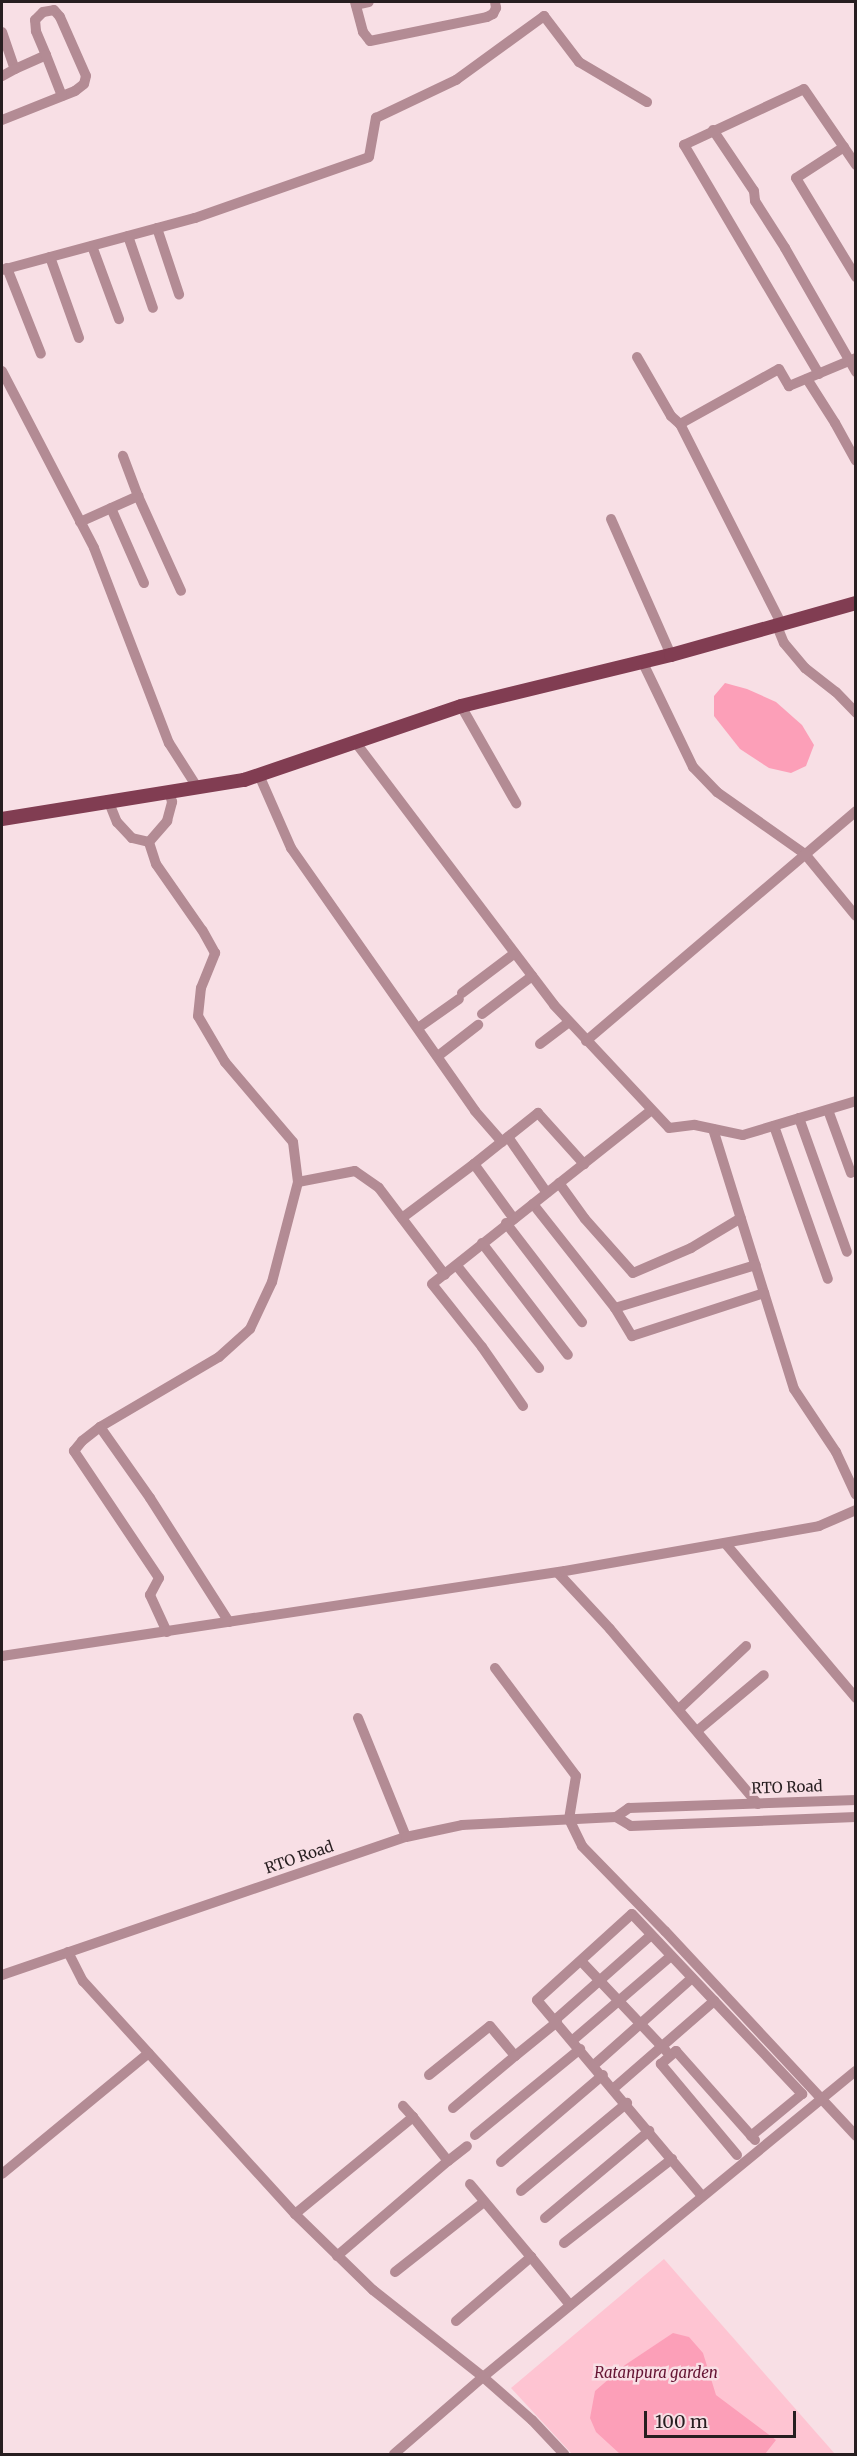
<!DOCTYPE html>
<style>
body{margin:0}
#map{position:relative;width:857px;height:2456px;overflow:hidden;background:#f8dfe5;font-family:Merriweather,serif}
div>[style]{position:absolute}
.green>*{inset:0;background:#fec4d2}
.water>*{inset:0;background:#fc9fb8}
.minor>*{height:10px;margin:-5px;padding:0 5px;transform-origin:5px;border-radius:5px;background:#b38b94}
.major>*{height:14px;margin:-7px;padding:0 7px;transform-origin:7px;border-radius:7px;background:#813d52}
span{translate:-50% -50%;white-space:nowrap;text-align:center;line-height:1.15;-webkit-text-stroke:5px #f8dfe5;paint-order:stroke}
.street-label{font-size:15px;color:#271e20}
.park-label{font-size:15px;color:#651534;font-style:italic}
.frame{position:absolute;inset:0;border:3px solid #271e20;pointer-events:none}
.scale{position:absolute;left:644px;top:2411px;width:152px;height:27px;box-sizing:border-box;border:3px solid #271e20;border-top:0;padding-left:8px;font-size:18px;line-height:21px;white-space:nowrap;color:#271e20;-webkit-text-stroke:4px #f8dfe5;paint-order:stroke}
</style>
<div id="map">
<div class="green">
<i style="clip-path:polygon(664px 2259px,835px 2454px,572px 2454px,511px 2388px)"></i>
</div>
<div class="water">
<i style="clip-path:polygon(725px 683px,747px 689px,776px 702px,802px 725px,814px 745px,806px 766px,791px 773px,769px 768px,740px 749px,714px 716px,714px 696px)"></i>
<i style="clip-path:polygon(673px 2333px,689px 2337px,703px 2353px,716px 2395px,776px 2440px,765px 2454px,620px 2454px,596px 2432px,590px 2418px,595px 2391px,625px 2365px)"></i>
</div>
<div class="minor">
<i style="left:355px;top:2px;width:31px;rotate:75deg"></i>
<i style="left:363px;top:32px;width:11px;rotate:52deg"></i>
<i style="left:370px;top:41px;width:119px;rotate:-11.6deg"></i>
<i style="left:487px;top:17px;width:7px;rotate:-27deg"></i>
<i style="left:493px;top:14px;width:7px;rotate:-63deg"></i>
<i style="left:496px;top:8px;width:6px;rotate:-99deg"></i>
<i style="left:356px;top:5px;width:13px;rotate:-13deg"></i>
<i style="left:2px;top:32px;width:39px;rotate:71deg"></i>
<i style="left:15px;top:69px;width:34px;rotate:-24deg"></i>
<i style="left:46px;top:55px;width:26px;rotate:-113deg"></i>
<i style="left:36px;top:31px;width:11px;rotate:-95deg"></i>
<i style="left:35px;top:20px;width:11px;rotate:-45deg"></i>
<i style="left:43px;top:12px;width:11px;rotate:-10deg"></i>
<i style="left:54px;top:10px;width:9px;rotate:49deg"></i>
<i style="left:60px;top:17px;width:64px;rotate:66.2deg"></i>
<i style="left:86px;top:76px;width:8px;rotate:104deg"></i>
<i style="left:84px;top:84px;width:11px;rotate:142deg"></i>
<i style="left:75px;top:91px;width:79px;rotate:158.3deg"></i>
<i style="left:46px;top:55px;width:44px;rotate:68.7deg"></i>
<i style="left:2px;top:76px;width:15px;rotate:-28deg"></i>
<i style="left:713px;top:130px;width:73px;rotate:56.1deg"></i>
<i style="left:754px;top:191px;width:10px;rotate:84deg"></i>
<i style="left:755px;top:201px;width:56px;rotate:57.4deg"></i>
<i style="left:785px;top:248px;width:143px;rotate:60.2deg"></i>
<i style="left:844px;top:147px;width:57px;rotate:147.1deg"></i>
<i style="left:796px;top:178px;width:116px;rotate:58.8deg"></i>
<i style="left:157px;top:228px;width:70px;rotate:71.6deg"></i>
<i style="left:128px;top:236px;width:76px;rotate:70.9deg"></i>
<i style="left:92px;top:246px;width:78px;rotate:69.7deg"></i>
<i style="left:50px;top:257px;width:86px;rotate:70.3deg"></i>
<i style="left:7px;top:268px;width:92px;rotate:68.4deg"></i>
<i style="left:2px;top:270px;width:200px;rotate:-15.1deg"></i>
<i style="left:195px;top:218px;width:184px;rotate:-19.3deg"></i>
<i style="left:369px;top:157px;width:40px;rotate:-80deg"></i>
<i style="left:376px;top:118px;width:89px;rotate:-25.4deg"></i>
<i style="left:456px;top:80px;width:109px;rotate:-36deg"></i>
<i style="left:544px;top:16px;width:58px;rotate:52.7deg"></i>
<i style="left:579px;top:62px;width:79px;rotate:30.5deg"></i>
<i style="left:637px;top:357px;width:68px;rotate:60deg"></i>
<i style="left:671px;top:416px;width:12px;rotate:42deg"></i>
<i style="left:2px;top:371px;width:199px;rotate:62.5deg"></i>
<i style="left:94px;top:548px;width:209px;rotate:69deg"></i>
<i style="left:169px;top:743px;width:52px;rotate:57.5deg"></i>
<i style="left:819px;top:374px;width:266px;rotate:-120.5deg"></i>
<i style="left:684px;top:145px;width:132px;rotate:-25deg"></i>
<i style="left:804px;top:89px;width:92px;rotate:55.6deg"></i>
<i style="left:807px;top:379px;width:52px;rotate:57.5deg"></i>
<i style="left:835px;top:423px;width:43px;rotate:61.1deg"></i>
<i style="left:138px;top:496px;width:104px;rotate:65.6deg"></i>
<i style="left:111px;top:508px;width:82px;rotate:66.3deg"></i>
<i style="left:611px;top:519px;width:149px;rotate:66.2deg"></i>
<i style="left:80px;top:522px;width:64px;rotate:-24.1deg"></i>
<i style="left:138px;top:496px;width:43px;rotate:-110.6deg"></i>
<i style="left:782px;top:625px;width:225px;rotate:-116.9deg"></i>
<i style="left:680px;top:424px;width:113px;rotate:-29.1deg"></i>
<i style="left:779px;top:369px;width:20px;rotate:60deg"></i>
<i style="left:789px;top:386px;width:73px;rotate:-22.7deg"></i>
<i style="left:777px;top:626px;width:18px;rotate:68deg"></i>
<i style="left:784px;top:643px;width:33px;rotate:50deg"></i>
<i style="left:805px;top:668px;width:39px;rotate:38deg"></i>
<i style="left:836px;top:692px;width:29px;rotate:46deg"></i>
<i style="left:642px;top:661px;width:118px;rotate:64.3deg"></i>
<i style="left:693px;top:767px;width:35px;rotate:46deg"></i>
<i style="left:717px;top:792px;width:108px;rotate:35.2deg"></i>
<i style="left:805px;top:854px;width:80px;rotate:50.6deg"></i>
<i style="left:461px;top:706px;width:112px;rotate:60.4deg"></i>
<i style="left:356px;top:743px;width:328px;rotate:52.9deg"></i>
<i style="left:554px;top:1005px;width:168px;rotate:46.9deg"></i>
<i style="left:669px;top:1128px;width:26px;rotate:-7deg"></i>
<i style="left:695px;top:1125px;width:49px;rotate:11.8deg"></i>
<i style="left:743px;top:1135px;width:118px;rotate:-16.7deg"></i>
<i style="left:259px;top:775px;width:80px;rotate:66.3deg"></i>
<i style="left:291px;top:848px;width:321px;rotate:55deg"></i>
<i style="left:475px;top:1111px;width:41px;rotate:48.9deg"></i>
<i style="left:108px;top:800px;width:24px;rotate:68deg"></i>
<i style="left:117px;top:822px;width:22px;rotate:47deg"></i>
<i style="left:132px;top:838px;width:17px;rotate:13deg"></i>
<i style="left:462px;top:993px;width:66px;rotate:-37deg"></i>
<i style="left:482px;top:1014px;width:63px;rotate:-37.2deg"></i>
<i style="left:418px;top:1028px;width:50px;rotate:-35.3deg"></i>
<i style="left:586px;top:1041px;width:355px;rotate:-40.4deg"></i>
<i style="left:540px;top:1044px;width:36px;rotate:-37deg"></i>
<i style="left:438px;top:1056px;width:51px;rotate:-37.8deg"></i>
<i style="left:828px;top:1110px;width:67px;rotate:69.9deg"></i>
<i style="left:799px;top:1118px;width:142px;rotate:70.3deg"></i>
<i style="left:774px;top:1126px;width:162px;rotate:70.6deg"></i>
<i style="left:713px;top:1129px;width:272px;rotate:72.7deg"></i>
<i style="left:794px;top:1389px;width:76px;rotate:56.3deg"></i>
<i style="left:836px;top:1452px;width:47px;rotate:65.1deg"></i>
<i style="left:508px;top:1137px;width:68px;rotate:55.1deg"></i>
<i style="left:474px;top:1164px;width:82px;rotate:-38.6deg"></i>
<i style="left:538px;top:1113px;width:69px;rotate:48deg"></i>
<i style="left:298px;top:1182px;width:58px;rotate:-10.9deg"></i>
<i style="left:355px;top:1171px;width:29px;rotate:35deg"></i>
<i style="left:379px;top:1188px;width:109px;rotate:52.8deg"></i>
<i style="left:559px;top:1183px;width:44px;rotate:54.2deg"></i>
<i style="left:585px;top:1219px;width:72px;rotate:48.4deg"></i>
<i style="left:633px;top:1273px;width:63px;rotate:-23.3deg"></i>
<i style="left:691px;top:1248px;width:58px;rotate:-31deg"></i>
<i style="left:533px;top:1204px;width:132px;rotate:51.7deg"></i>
<i style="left:615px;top:1308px;width:147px;rotate:-17deg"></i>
<i style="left:402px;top:1218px;width:90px;rotate:-36.9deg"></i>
<i style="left:474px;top:1164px;width:68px;rotate:54deg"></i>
<i style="left:506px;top:1223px;width:125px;rotate:52.5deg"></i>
<i style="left:482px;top:1243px;width:141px;rotate:52.5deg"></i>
<i style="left:457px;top:1266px;width:131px;rotate:51.2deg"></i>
<i style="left:615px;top:1308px;width:33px;rotate:59deg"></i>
<i style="left:632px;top:1336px;width:139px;rotate:-18deg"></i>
<i style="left:523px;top:1406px;width:72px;rotate:-124.8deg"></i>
<i style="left:482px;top:1347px;width:80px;rotate:-128.4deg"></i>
<i style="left:432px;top:1284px;width:278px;rotate:-38.4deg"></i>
<i style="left:100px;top:1427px;width:138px;rotate:-30.5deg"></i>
<i style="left:219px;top:1357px;width:42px;rotate:-42.1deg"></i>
<i style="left:250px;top:1329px;width:52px;rotate:-64.9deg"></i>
<i style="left:272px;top:1282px;width:103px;rotate:-75.4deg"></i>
<i style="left:298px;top:1182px;width:40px;rotate:-97.1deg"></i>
<i style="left:293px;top:1142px;width:105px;rotate:-130.4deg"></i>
<i style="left:225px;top:1062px;width:53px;rotate:-120.4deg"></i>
<i style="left:198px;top:1016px;width:28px;rotate:-84deg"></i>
<i style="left:201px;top:988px;width:38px;rotate:-68deg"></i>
<i style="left:215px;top:953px;width:26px;rotate:-119deg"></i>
<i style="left:202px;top:930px;width:80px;rotate:-124.9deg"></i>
<i style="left:156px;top:864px;width:23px;rotate:-108deg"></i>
<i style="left:149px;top:842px;width:28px;rotate:-49deg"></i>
<i style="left:167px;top:821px;width:20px;rotate:-75deg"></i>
<i style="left:172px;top:802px;width:11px;rotate:-105deg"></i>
<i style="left:725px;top:1543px;width:203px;rotate:49.8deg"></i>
<i style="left:558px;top:1573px;width:76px;rotate:47.1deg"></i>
<i style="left:610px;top:1629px;width:229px;rotate:49.8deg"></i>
<i style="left:167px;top:1632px;width:41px;rotate:-114.7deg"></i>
<i style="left:150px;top:1595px;width:19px;rotate:-62deg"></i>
<i style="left:159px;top:1578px;width:153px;rotate:-123.8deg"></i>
<i style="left:74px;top:1451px;width:13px;rotate:-51deg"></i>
<i style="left:82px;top:1441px;width:23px;rotate:-38deg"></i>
<i style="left:100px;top:1427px;width:87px;rotate:54.8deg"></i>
<i style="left:150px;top:1498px;width:147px;rotate:57.5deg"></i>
<i style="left:2px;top:1656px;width:569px;rotate:-8.59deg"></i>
<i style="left:565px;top:1571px;width:258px;rotate:-10deg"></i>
<i style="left:819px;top:1526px;width:40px;rotate:-23.4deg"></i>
<i style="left:495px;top:1668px;width:135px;rotate:53.1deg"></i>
<i style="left:576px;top:1776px;width:44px;rotate:99.2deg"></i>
<i style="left:569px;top:1819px;width:30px;rotate:64deg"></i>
<i style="left:582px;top:1846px;width:119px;rotate:45.7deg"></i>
<i style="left:665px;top:1931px;width:280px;rotate:47deg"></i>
<i style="left:679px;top:1709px;width:92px;rotate:-43.2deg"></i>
<i style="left:358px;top:1718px;width:128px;rotate:68deg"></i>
<i style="left:697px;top:1731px;width:87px;rotate:-39.9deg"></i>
<i style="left:616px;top:1817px;width:16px;rotate:-35deg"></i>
<i style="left:629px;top:1808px;width:227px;rotate:-2deg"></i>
<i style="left:68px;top:1952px;width:33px;rotate:63deg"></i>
<i style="left:83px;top:1981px;width:315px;rotate:47.7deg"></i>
<i style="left:295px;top:2214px;width:109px;rotate:44.3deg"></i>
<i style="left:373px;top:2290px;width:140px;rotate:38.3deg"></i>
<i style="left:483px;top:2377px;width:65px;rotate:41.3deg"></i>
<i style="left:532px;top:2420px;width:47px;rotate:46.7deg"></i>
<i style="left:581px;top:1961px;width:124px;rotate:46.6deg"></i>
<i style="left:2px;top:1975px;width:427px;rotate:-18.9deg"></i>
<i style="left:406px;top:1837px;width:57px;rotate:-12.1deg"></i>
<i style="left:462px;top:1825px;width:154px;rotate:-3deg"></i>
<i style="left:616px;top:1817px;width:17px;rotate:31deg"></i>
<i style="left:631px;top:1826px;width:225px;rotate:-2.3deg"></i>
<i style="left:555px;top:2020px;width:128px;rotate:-41.5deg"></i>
<i style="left:573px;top:2040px;width:129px;rotate:-40.6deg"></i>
<i style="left:594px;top:2065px;width:131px;rotate:-41.6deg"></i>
<i style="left:429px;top:2075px;width:78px;rotate:-38.8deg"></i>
<i style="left:490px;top:2026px;width:39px;rotate:50deg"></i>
<i style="left:515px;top:2056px;width:54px;rotate:-39deg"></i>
<i style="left:614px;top:2088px;width:133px;rotate:-41deg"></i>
<i style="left:453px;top:2108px;width:81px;rotate:-40deg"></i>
<i style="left:413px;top:2117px;width:56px;rotate:51.5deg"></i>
<i style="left:448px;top:2161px;width:24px;rotate:-38deg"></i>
<i style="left:475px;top:2135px;width:136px;rotate:-39.3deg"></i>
<i style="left:737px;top:2155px;width:119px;rotate:-129.9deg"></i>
<i style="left:661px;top:2064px;width:20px;rotate:-41deg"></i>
<i style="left:676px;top:2051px;width:119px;rotate:48.4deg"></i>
<i style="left:501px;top:2162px;width:134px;rotate:-40.5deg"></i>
<i style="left:2px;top:2174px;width:190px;rotate:-39.5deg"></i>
<i style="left:521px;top:2191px;width:138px;rotate:-39.7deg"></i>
<i style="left:702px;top:2196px;width:256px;rotate:-130.1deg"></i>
<i style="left:537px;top:2000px;width:128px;rotate:-42.2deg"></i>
<i style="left:632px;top:1914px;width:248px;rotate:46.6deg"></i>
<i style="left:802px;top:2094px;width:66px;rotate:140.5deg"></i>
<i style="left:295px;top:2214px;width:153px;rotate:-39.4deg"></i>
<i style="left:413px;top:2117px;width:15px;rotate:-132deg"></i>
<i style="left:545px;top:2218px;width:136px;rotate:-39.9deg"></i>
<i style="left:564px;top:2243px;width:137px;rotate:-37.9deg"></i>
<i style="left:337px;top:2256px;width:146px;rotate:-40.6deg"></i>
<i style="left:531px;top:2257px;width:62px;rotate:50.9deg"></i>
<i style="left:395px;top:2272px;width:113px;rotate:-38.2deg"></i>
<i style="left:456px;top:2321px;width:99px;rotate:-40.5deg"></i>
<i style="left:531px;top:2257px;width:95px;rotate:-129.9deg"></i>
<i style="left:394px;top:2454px;width:118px;rotate:-40.9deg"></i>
<i style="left:483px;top:2377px;width:482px;rotate:-39.4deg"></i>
</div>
<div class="major">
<i style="left:2px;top:819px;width:245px;rotate:-9.2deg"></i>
<i style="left:244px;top:780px;width:229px;rotate:-18.8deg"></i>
<i style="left:461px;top:706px;width:216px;rotate:-13.7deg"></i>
<i style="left:671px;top:655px;width:192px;rotate:-15.7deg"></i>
</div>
<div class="street-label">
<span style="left:787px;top:1787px;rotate:-2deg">RTO Road</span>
<span style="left:299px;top:1857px;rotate:-19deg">RTO Road</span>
</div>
<div class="park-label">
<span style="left:656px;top:2373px">Ratanpura garden</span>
</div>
<div class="frame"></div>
<div class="scale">100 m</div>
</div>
